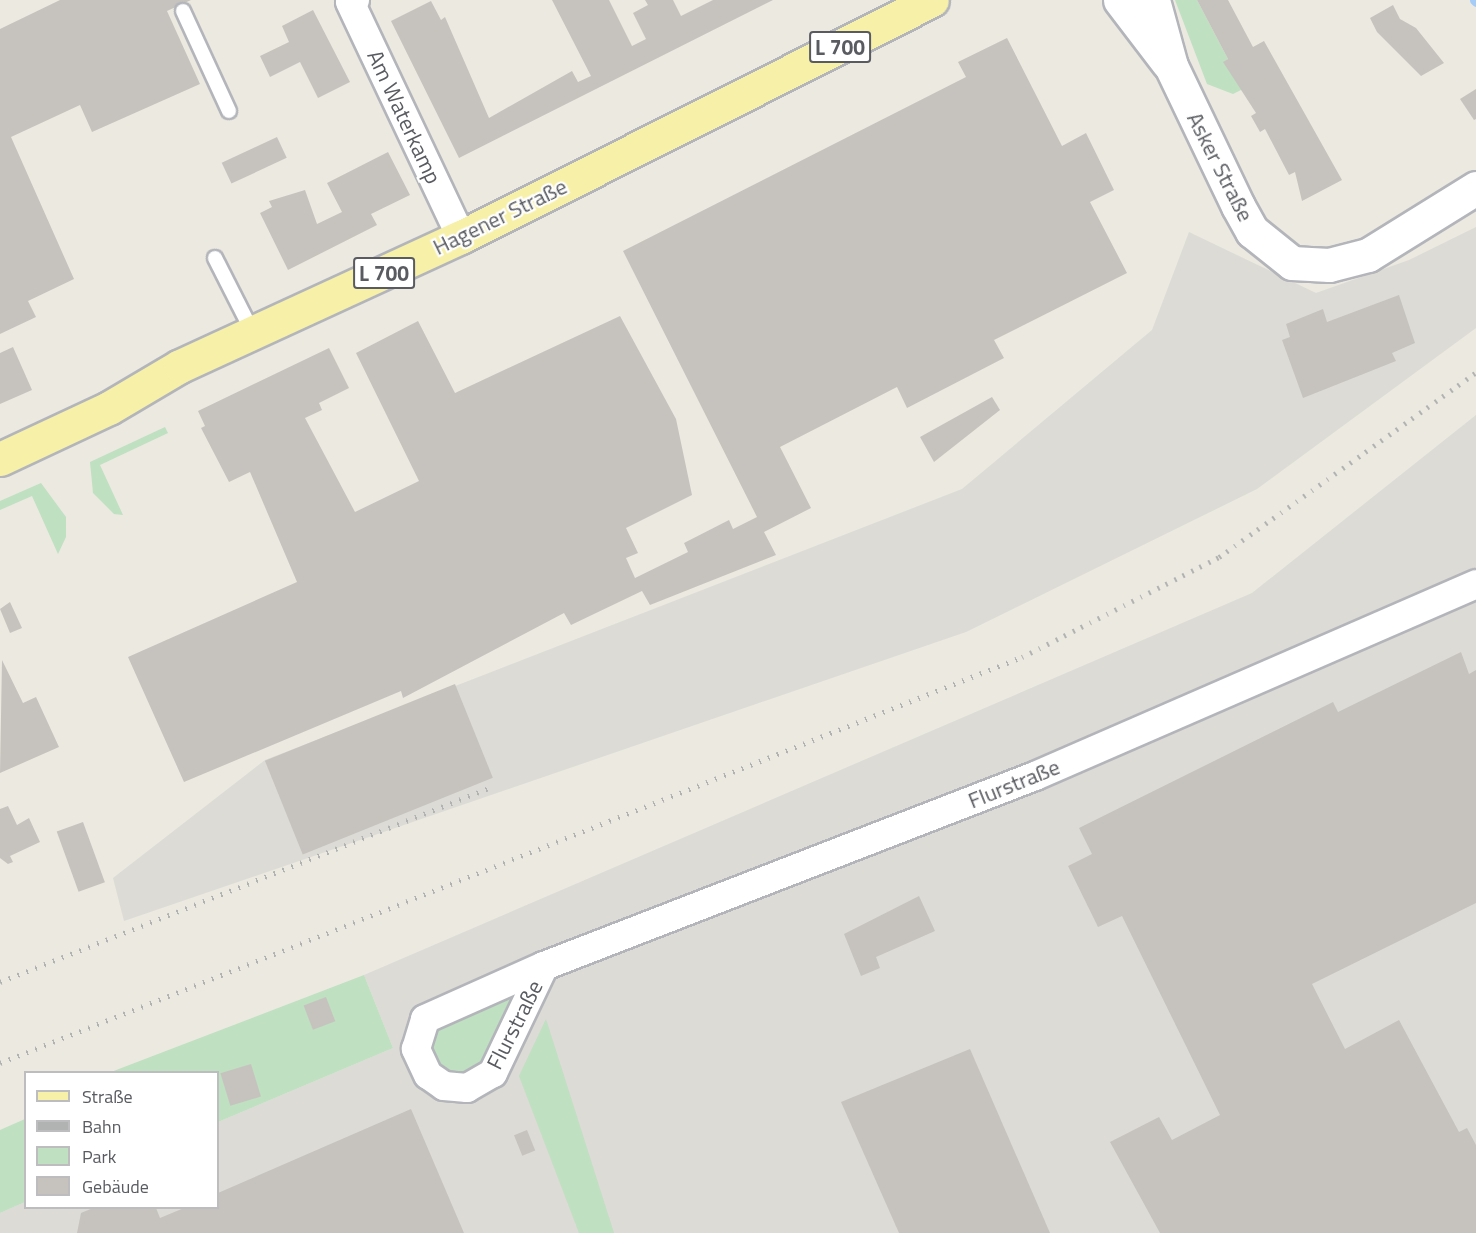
<!DOCTYPE html>
<meta charset="utf-8">
<style>
body{margin:0}
#map{position:relative;width:1476px;height:1233px;overflow:hidden;background:#ebe9e0;font-family:"Titillium Web",sans-serif}
div>[style]{position:absolute}
.industrial>*{inset:0;background:#dcdbd5}
.green>*{inset:0;background:#bfe0c1}
.stream>*{height:9px;margin:-4.5px;padding:0 4.5px;transform-origin:4.5px;border-radius:4.5px;background:#a5ccf6}
.building>*{inset:0;background:#c6c3be;transform-origin:0 0}
.roads{filter:drop-shadow(2px 0 #b3b5ba) drop-shadow(-2px 0 #b3b5ba) drop-shadow(0 2px #b3b5ba) drop-shadow(0 -2px #b3b5ba)}
.service>*{height:14px;margin:-7px;padding:0 7px;transform-origin:7px;border-radius:7px;background:#fff}
.minor>*{height:28px;margin:-14px;padding:0 14px;transform-origin:14px;border-radius:14px;background:#fff}
.tertiary>*{height:33px;margin:-16.5px;padding:0 16.5px;transform-origin:16.5px;border-radius:16.5px;background:#fff}
.primary>*{height:33px;margin:-16.5px;padding:0 16.5px;transform-origin:16.5px;border-radius:16.5px;background:#f7f0a9}
.rail>*{height:4.5px;margin-top:-2.25px;transform-origin:0;background:repeating-linear-gradient(90deg,#b1b2b2 0 1.5px,transparent 0 9.5px)}
span{translate:-50% -50%;white-space:nowrap;text-align:center;line-height:1.15;-webkit-text-stroke:4.5px #fff;paint-order:stroke}
.shield-label span{padding:2px 4px;background:#fff;border:2px solid;border-radius:4px;-webkit-text-stroke-width:0}
.shield-label{font-size:21px;color:#595b60;font-weight:700}
.street-label{font-size:22px;color:#595b60}
.legend{position:absolute;left:24px;top:1071px;width:195px;height:138px;box-sizing:border-box;background:#fff;border:2px solid #bdbdbf;margin:0;padding:8px 10px;list-style:none;font-size:18px;color:#595b60}
.legend li{display:flex;align-items:center;gap:12px;height:30px}
.legend b{width:30px;border:2px solid #bdbdbf}
</style>
<div id="map">
<div class="industrial">
<i style="clip-path:polygon(1476px 227px,1476px 328px,1257px 489px,966px 632px,124px 921px,113px 878px,265px 760px,962px 489px,1152px 330px,1189px 232px,1316px 293px,1409px 260px)"></i>
<i style="clip-path:polygon(1476px 415px,1476px 1233px,0 1233px,0 1213px,25px 1202px,26px 1208px,218px 1208px,218px 1122px,393px 1048px,364px 975px,1252px 593px)"></i>
</div>
<div class="green">
<i style="clip-path:polygon(1175px 0,1197px 0,1228px 59px,1224px 62px,1243px 89px,1233px 94px,1207px 84px)"></i>
<i style="clip-path:polygon(165px 427px,168px 433px,100px 465px,123px 515px,114px 514px,93px 493px,90px 462px)"></i>
<i style="clip-path:polygon(41px 483px,66px 517px,66px 537px,58px 554px,32px 496px,0 510px,0 501px)"></i>
<i style="clip-path:polygon(364px 975px,393px 1048px,218px 1122px,218px 1072px,111px 1072px)"></i>
<i style="clip-path:polygon(525px 977px,504px 1053px,445px 1084px,419px 1033px)"></i>
<i style="clip-path:polygon(546px 1019px,614px 1233px,579px 1233px,519px 1076px)"></i>
<i style="clip-path:polygon(25px 1119px,25px 1202px,0 1213px,0 1130px)"></i>
</div>
<div class="stream">
<i style="left:1474px;top:0;width:3px;rotate:45deg"></i>
</div>
<div class="building">
<i style="clip-path:polygon(60px 0,191px 0,167px 11px,200px 84px,92px 132px,80px 105px,11px 137px,74px 279px,28px 301px,36px 317px,0 334px,0 29px)"></i>
<i style="clip-path:polygon(552px 0,609px 0,632px 46px,646px 39px,633px 13px,648px 5px,645px 0,673px 0,681px 16px,713px 0,773px 0,459px 158px,391px 21px,431px 1px,441px 20px,445px 17px,489px 118px,572px 71px,578px 82px,591px 76px)"></i>
<i style="clip-path:polygon(1197px 0,1228px 0,1253px 47px,1264px 41px,1342px 180px,1302px 201px,1295px 172px,1289px 175px,1265px 129px,1260px 132px,1251px 116px,1256px 113px,1223px 62px,1228px 59px)"></i>
<i style="clip-path:polygon(1393px 5px,1400px 19px,1416px 28px,1444px 63px,1421px 76px,1377px 32px,1370px 18px)"></i>
<i style="clip-path:polygon(313px 10px,350px 82px,318px 98px,300px 62px,270px 77px,260px 56px,289px 42px,282px 26px)"></i>
<i style="clip-path:polygon(1007px 38px,1062px 146px,1086px 133px,1114px 190px,1090px 202px,1127px 273px,994px 340px,1004px 358px,907px 408px,897px 387px,780px 447px,811px 508px,764px 532px,776px 555px,650px 605px,642px 591px,571px 625px,564px 613px,403px 698px,401px 691px,184px 782px,128px 657px,297px 582px,250px 472px,229px 482px,201px 428px,205px 426px,198px 411px,329px 348px,349px 388px,319px 403px,322px 410px,305px 418px,355px 512px,419px 481px,356px 353px,418px 321px,455px 393px,620px 316px,676px 419px,692px 495px,626px 528px,638px 553px,626px 558px,635px 578px,688px 552px,684px 543px,729px 520px,733px 529px,757px 517px,623px 251px,966px 77px,958px 62px)"></i>
<i style="clip-path:polygon(1476px 89px,1476px 119px,1474px 120px,1460px 99px)"></i>
<i style="left:277px;top:137px;width:23px;height:61px;rotate:65deg"></i>
<i style="clip-path:polygon(388px 152px,410px 195px,371px 214px,377px 225px,288px 270px,260px 213px,272px 207px,269px 201px,305px 190px,317px 224px,342px 212px,327px 183px)"></i>
<i style="clip-path:polygon(1399px 295px,1415px 343px,1392px 353px,1396px 361px,1303px 398px,1282px 340px,1290px 337px,1286px 324px,1323px 309px,1327px 322px)"></i>
<i style="clip-path:polygon(13px 347px,32px 390px,0 404px,0 353px)"></i>
<i style="clip-path:polygon(992px 397px,1000px 410px,934px 462px,920px 437px)"></i>
<i style="clip-path:polygon(10px 602px,22px 628px,10px 633px,0 609px)"></i>
<i style="clip-path:polygon(1461px 652px,1469px 674px,1476px 670px,1476px 903px,1312px 984px,1345px 1049px,1399px 1020px,1459px 1132px,1467px 1128px,1476px 1145px,1476px 1233px,1160px 1233px,1110px 1142px,1159px 1117px,1172px 1140px,1220px 1115px,1122px 916px,1098px 927px,1068px 866px,1092px 854px,1079px 828px,1333px 702px,1338px 712px)"></i>
<i style="clip-path:polygon(2px 660px,23px 703px,36px 697px,59px 747px,0 773px)"></i>
<i style="left:455px;top:684px;width:101px;height:205px;rotate:68deg"></i>
<i style="clip-path:polygon(8px 806px,17px 825px,29px 818px,40px 842px,10px 856px,13px 862px,8px 864px,0 858px,0 809px)"></i>
<i style="left:83px;top:822px;width:64px;height:28px;rotate:70deg"></i>
<i style="clip-path:polygon(919px 896px,935px 931px,876px 957px,880px 968px,861px 976px,844px 934px)"></i>
<i style="left:326px;top:997px;width:26px;height:24px;rotate:69deg"></i>
<i style="clip-path:polygon(970px 1049px,1050px 1233px,899px 1233px,841px 1102px)"></i>
<i style="left:251px;top:1064px;width:34px;height:32px;rotate:73deg"></i>
<i style="clip-path:polygon(411px 1109px,464px 1233px,77px 1233px,81px 1213px,93px 1208px,156px 1208px,160px 1218px,184px 1208px,218px 1208px,218px 1193px)"></i>
<i style="left:527px;top:1130px;width:22px;height:14px;rotate:68deg"></i>
</div>
<div class="roads">
<div class="service">
<i style="left:183px;top:11px;width:110px;rotate:65.3deg"></i>
<i style="left:215px;top:258px;width:84px;rotate:63.1deg"></i>
</div>
<div class="minor">
<i style="left:355px;top:0;width:5px;rotate:158deg"></i>
<i style="left:350px;top:2px;width:260px;rotate:64.7deg"></i>
<i style="left:544px;top:966px;width:119px;rotate:115.5deg"></i>
<i style="left:493px;top:1073px;width:30px;rotate:150deg"></i>
<i style="left:467px;top:1088px;width:23px;rotate:-175deg"></i>
<i style="left:444px;top:1086px;width:19px;rotate:-145deg"></i>
<i style="left:428px;top:1075px;width:29px;rotate:-115deg"></i>
<i style="left:416px;top:1049px;width:31px;rotate:-73deg"></i>
<i style="left:425px;top:1019px;width:130px;rotate:-24deg"></i>
<i style="left:544px;top:966px;width:526px;rotate:-21.15deg"></i>
<i style="left:1035px;top:776px;width:481px;rotate:-23.5deg"></i>
</div>
<div class="tertiary">
<i style="left:1120px;top:0;width:79px;rotate:52.7deg"></i>
<i style="left:1153px;top:0;width:68px;rotate:74.7deg"></i>
<i style="left:1171px;top:66px;width:155px;rotate:64.4deg"></i>
<i style="left:1238px;top:206px;width:29px;rotate:61deg"></i>
<i style="left:1252px;top:231px;width:51px;rotate:38.7deg"></i>
<i style="left:1292px;top:263px;width:37px;rotate:3deg"></i>
<i style="left:1329px;top:265px;width:40px;rotate:-14.4deg"></i>
<i style="left:1368px;top:255px;width:127px;rotate:-31.8deg"></i>
</div>
<div class="primary">
<i style="left:0;top:459px;width:120px;rotate:-25.1deg"></i>
<i style="left:109px;top:408px;width:82px;rotate:-30.6deg"></i>
<i style="left:180px;top:366px;width:309px;rotate:-24.7deg"></i>
<i style="left:461px;top:237px;width:527px;rotate:-26.71deg"></i>
</div>
</div>
<div class="rail">
<i style="left:0;top:982px;width:531px;rotate:-21.64deg"></i>
<i style="left:0;top:1063px;width:1100px;rotate:-21.67deg"></i>
<i style="left:1022px;top:657px;width:221px;rotate:-26.9deg"></i>
<i style="left:1219px;top:557px;width:317px;rotate:-35.7deg"></i>
</div>
<div class="shield-label">
<span style="left:840px;top:47px">L 700</span>
<span style="left:384px;top:273px">L 700</span>
</div>
<div class="street-label">
<span style="left:404px;top:117px;rotate:65deg">Am Waterkamp</span>
<span style="left:1220px;top:167px;rotate:63deg">Asker Straße</span>
<span style="left:500px;top:217px;rotate:-26deg">Hagener Straße</span>
<span style="left:1014px;top:784px;rotate:-22deg">Flurstraße</span>
<span style="left:515px;top:1025px;rotate:-63deg">Flurstraße</span>
</div>
<ul class="legend">
<li><b style="height:8px;background:#f7f0a9"></b>Straße</li>
<li><b style="height:8px;background:#b1b2b2"></b>Bahn</li>
<li><b style="height:16px;background:#bfe0c1"></b>Park</li>
<li><b style="height:16px;background:#c6c3be"></b>Gebäude</li>
</ul>
</div>
